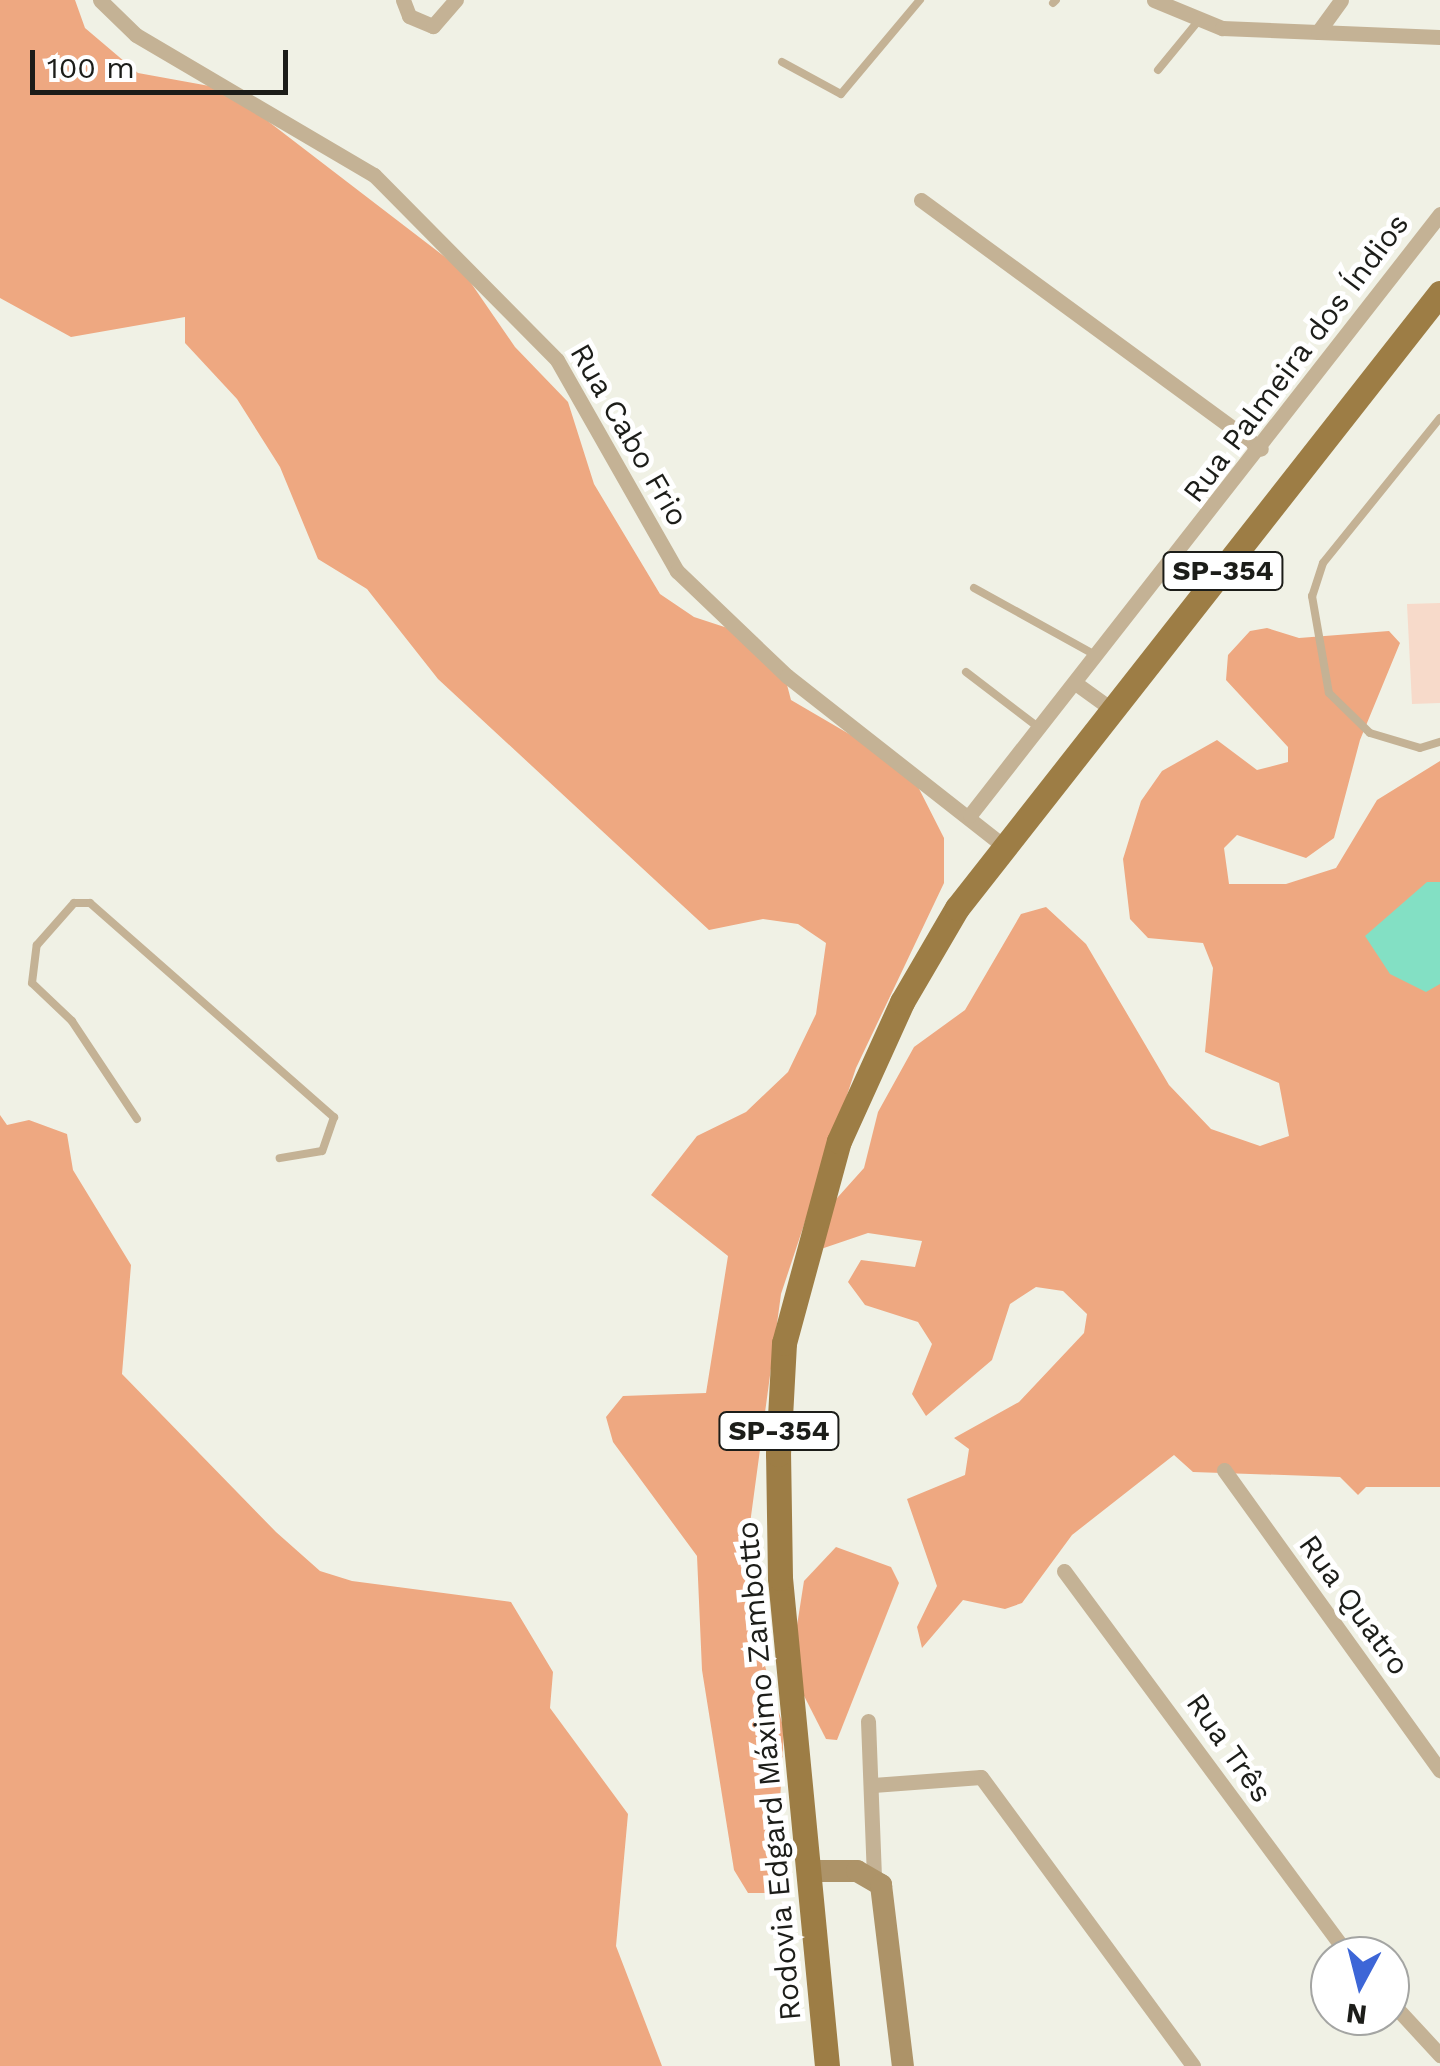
<!DOCTYPE html>
<meta charset="utf-8">
<style>
body{margin:0}
#map{position:relative;width:1440px;height:2066px;overflow:hidden;background:#f0f1e5;font-family:"Work Sans",sans-serif}
div>[style]{position:absolute}
.green>*{inset:0;background:#f7daca}
.forest>*{inset:0;background:#eea881}
.water>*{inset:0;background:#83e0c4}
.lane>*{height:8px;margin:-4px;padding:0 4px;transform-origin:4px;border-radius:4px;background:#c4b295}
.street>*{height:15px;margin:-7.5px;padding:0 7.5px;transform-origin:7.5px;border-radius:7.5px;background:#c4b295}
.secondary>*{height:22px;margin:-11px;padding:0 11px;transform-origin:11px;border-radius:11px;background:#ad9368}
.primary>*{height:25px;margin:-12.5px;padding:0 12.5px;transform-origin:12.5px;border-radius:12.5px;background:#9d7d45}
span{translate:-50% -50%;white-space:nowrap;text-align:center;line-height:1.15;-webkit-text-stroke:10px #fff;paint-order:stroke}
.shield-label span{padding:2px 8px;background:#fff;border:2px solid;border-radius:8px;-webkit-text-stroke-width:0}
.shield-label{font-size:28px;color:#1c1d19;font-weight:700}
.street-label{font-size:30px;color:#1c1d19}
.north{position:absolute;left:1310px;top:1936px;width:100px;height:100px;box-sizing:border-box;background:#fff;border:2px solid #a4a5a3;border-radius:50%;rotate:187deg;font-size:28px;font-weight:700;line-height:40px;text-align:center;color:#1c1d19}
.north::after{content:'';display:block;margin:auto;width:35px;height:45px;background:#3d66d7;clip-path:polygon(50% 0,100% 100%,50% 72%,0 100%)}
.scale{position:absolute;left:30px;top:50px;width:258px;height:45px;box-sizing:border-box;border:5px solid #1c1d19;border-top:0;padding-left:12px;font-size:30px;line-height:35px;white-space:nowrap;color:#1c1d19;-webkit-text-stroke:8px #fff;paint-order:stroke}
</style>
<div id="map">
<div class="green">
<i style="clip-path:polygon(1440px 603px,1440px 703px,1412px 704px,1407px 604px)"></i>
</div>
<div class="forest">
<i style="clip-path:polygon(0 0,75px 0,85px 28px,138px 73px,226px 89px,462px 270px,515px 347px,568px 402px,594px 484px,660px 594px,694px 617px,758px 638px,759px 657px,781px 662px,791px 700px,909px 769px,944px 838px,944px 883px,856px 1068px,781px 1294px,747px 1546px,753px 1626px,784px 1729px,775px 1893px,748px 1893px,734px 1870px,702px 1670px,697px 1556px,613px 1442px,606px 1417px,623px 1396px,706px 1393px,728px 1256px,651px 1195px,697px 1136px,746px 1112px,788px 1072px,816px 1014px,826px 943px,798px 924px,763px 919px,709px 930px,438px 679px,367px 589px,318px 559px,280px 467px,237px 399px,185px 343px,185px 317px,71px 337px,0 298px)"></i>
<i style="clip-path:polygon(1267px 628px,1299px 638px,1389px 631px,1400px 643px,1360px 740px,1334px 838px,1306px 858px,1237px 835px,1224px 848px,1229px 884px,1286px 884px,1336px 868px,1377px 800px,1440px 761px,1440px 1487px,1366px 1487px,1358px 1495px,1340px 1477px,1193px 1472px,1174px 1455px,1072px 1535px,1022px 1603px,1005px 1609px,963px 1600px,922px 1648px,917px 1627px,937px 1586px,907px 1499px,965px 1475px,969px 1449px,954px 1438px,1019px 1402px,1084px 1333px,1087px 1314px,1063px 1291px,1036px 1287px,1010px 1304px,992px 1360px,926px 1416px,912px 1394px,932px 1344px,918px 1322px,865px 1305px,848px 1282px,861px 1260px,915px 1267px,922px 1241px,868px 1233px,818px 1250px,829px 1207px,864px 1168px,878px 1112px,914px 1047px,965px 1010px,1021px 914px,1046px 907px,1086px 944px,1169px 1085px,1211px 1129px,1260px 1146px,1289px 1136px,1279px 1083px,1205px 1052px,1213px 968px,1203px 943px,1148px 938px,1130px 919px,1123px 859px,1141px 801px,1162px 771px,1217px 740px,1257px 770px,1288px 762px,1288px 747px,1226px 680px,1228px 655px,1250px 631px)"></i>
<i style="clip-path:polygon(0 1115px,7px 1125px,29px 1120px,67px 1134px,73px 1170px,131px 1265px,122px 1374px,276px 1532px,320px 1571px,352px 1581px,511px 1602px,553px 1672px,550px 1708px,628px 1814px,616px 1946px,662px 2066px,0 2066px)"></i>
<i style="clip-path:polygon(836px 1547px,891px 1567px,899px 1583px,837px 1740px,826px 1739px,799px 1686px,793px 1651px,804px 1581px)"></i>
</div>
<div class="water">
<i style="clip-path:polygon(1427px 882px,1440px 882px,1440px 984px,1426px 992px,1390px 974px,1365px 936px)"></i>
</div>
<div class="lane">
<i style="left:1053px;top:3px;width:4px;rotate:-45deg"></i>
<i style="left:782px;top:62px;width:67px;rotate:28.5deg"></i>
<i style="left:841px;top:94px;width:123px;rotate:-50deg"></i>
<i style="left:1158px;top:70px;width:65px;rotate:-50.6deg"></i>
<i style="left:1440px;top:418px;width:186px;rotate:128.9deg"></i>
<i style="left:1323px;top:563px;width:35px;rotate:108deg"></i>
<i style="left:1312px;top:596px;width:98px;rotate:80.1deg"></i>
<i style="left:1329px;top:693px;width:57px;rotate:44.3deg"></i>
<i style="left:1370px;top:733px;width:52px;rotate:16.7deg"></i>
<i style="left:1420px;top:748px;width:21px;rotate:-17deg"></i>
<i style="left:974px;top:588px;width:141px;rotate:28.9deg"></i>
<i style="left:966px;top:672px;width:91px;rotate:37.4deg"></i>
<i style="left:137px;top:1119px;width:118px;rotate:-123.6deg"></i>
<i style="left:72px;top:1021px;width:55px;rotate:-136.5deg"></i>
<i style="left:32px;top:983px;width:38px;rotate:-83deg"></i>
<i style="left:37px;top:945px;width:56px;rotate:-48.6deg"></i>
<i style="left:74px;top:903px;width:16px"></i>
<i style="left:90px;top:903px;width:325px;rotate:41.3deg"></i>
<i style="left:334px;top:1117px;width:36px;rotate:109deg"></i>
<i style="left:322px;top:1151px;width:43px;rotate:170.5deg"></i>
</div>
<div class="street">
<i style="left:100px;top:0;width:50px;rotate:44.2deg"></i>
<i style="left:136px;top:35px;width:276px;rotate:30.5deg"></i>
<i style="left:374px;top:175px;width:260px;rotate:45.3deg"></i>
<i style="left:557px;top:360px;width:243px;rotate:60.4deg"></i>
<i style="left:677px;top:571px;width:152px;rotate:43.7deg"></i>
<i style="left:787px;top:676px;width:276px;rotate:38.1deg"></i>
<i style="left:403px;top:0;width:17px;rotate:69deg"></i>
<i style="left:409px;top:16px;width:26px;rotate:23deg"></i>
<i style="left:433px;top:26px;width:35px;rotate:-49deg"></i>
<i style="left:1154px;top:0;width:74px;rotate:22.4deg"></i>
<i style="left:1222px;top:28px;width:218px;rotate:2.4deg"></i>
<i style="left:1318px;top:32px;width:39px;rotate:-54deg"></i>
<i style="left:921px;top:200px;width:421px;rotate:36.2deg"></i>
<i style="left:1078px;top:685px;width:44px;rotate:35.8deg"></i>
<i style="left:970px;top:815px;width:763px;rotate:-51.97deg"></i>
<i style="left:1224px;top:1470px;width:370px;rotate:54.3deg"></i>
<i style="left:1064px;top:1571px;width:479px;rotate:53.5deg"></i>
<i style="left:868px;top:1721px;width:155px;rotate:87.8deg"></i>
<i style="left:873px;top:1785px;width:108px;rotate:-4.2deg"></i>
<i style="left:981px;top:1777px;width:358px;rotate:53.7deg"></i>
<i style="left:1390px;top:2001px;width:74px;rotate:47.2deg"></i>
</div>
<div class="secondary">
<i style="left:809px;top:1871px;width:48px"></i>
<i style="left:857px;top:1871px;width:28px;rotate:30deg"></i>
<i style="left:881px;top:1885px;width:182px;rotate:83.1deg"></i>
</div>
<div class="primary">
<i style="left:827px;top:2066px;width:490px;rotate:-95.5deg"></i>
<i style="left:780px;top:1578px;width:124px;rotate:-90.9deg"></i>
<i style="left:778px;top:1454px;width:111px;rotate:-86.9deg"></i>
<i style="left:784px;top:1343px;width:209px;rotate:-74.8deg"></i>
<i style="left:839px;top:1141px;width:153px;rotate:-65.6deg"></i>
<i style="left:902px;top:1002px;width:109px;rotate:-59.7deg"></i>
<i style="left:957px;top:908px;width:782px;rotate:-51.86deg"></i>
</div>
<div class="shield-label">
<span style="left:1223px;top:571px">SP-354</span>
<span style="left:779px;top:1431px">SP-354</span>
</div>
<div class="street-label">
<span style="left:1296px;top:358px;rotate:-53deg">Rua Palmeira dos Índios</span>
<span style="left:629px;top:435px;rotate:60deg">Rua Cabo Frio</span>
<span style="left:1354px;top:1605px;rotate:54deg">Rua Quatro</span>
<span style="left:1229px;top:1748px;rotate:55deg">Rua Três</span>
<span style="left:769px;top:1771px;rotate:-95deg">Rodovia Edgard Máximo Zambotto</span>
</div>
<div class="north">N</div>
<div class="scale">100 m</div>
</div>
